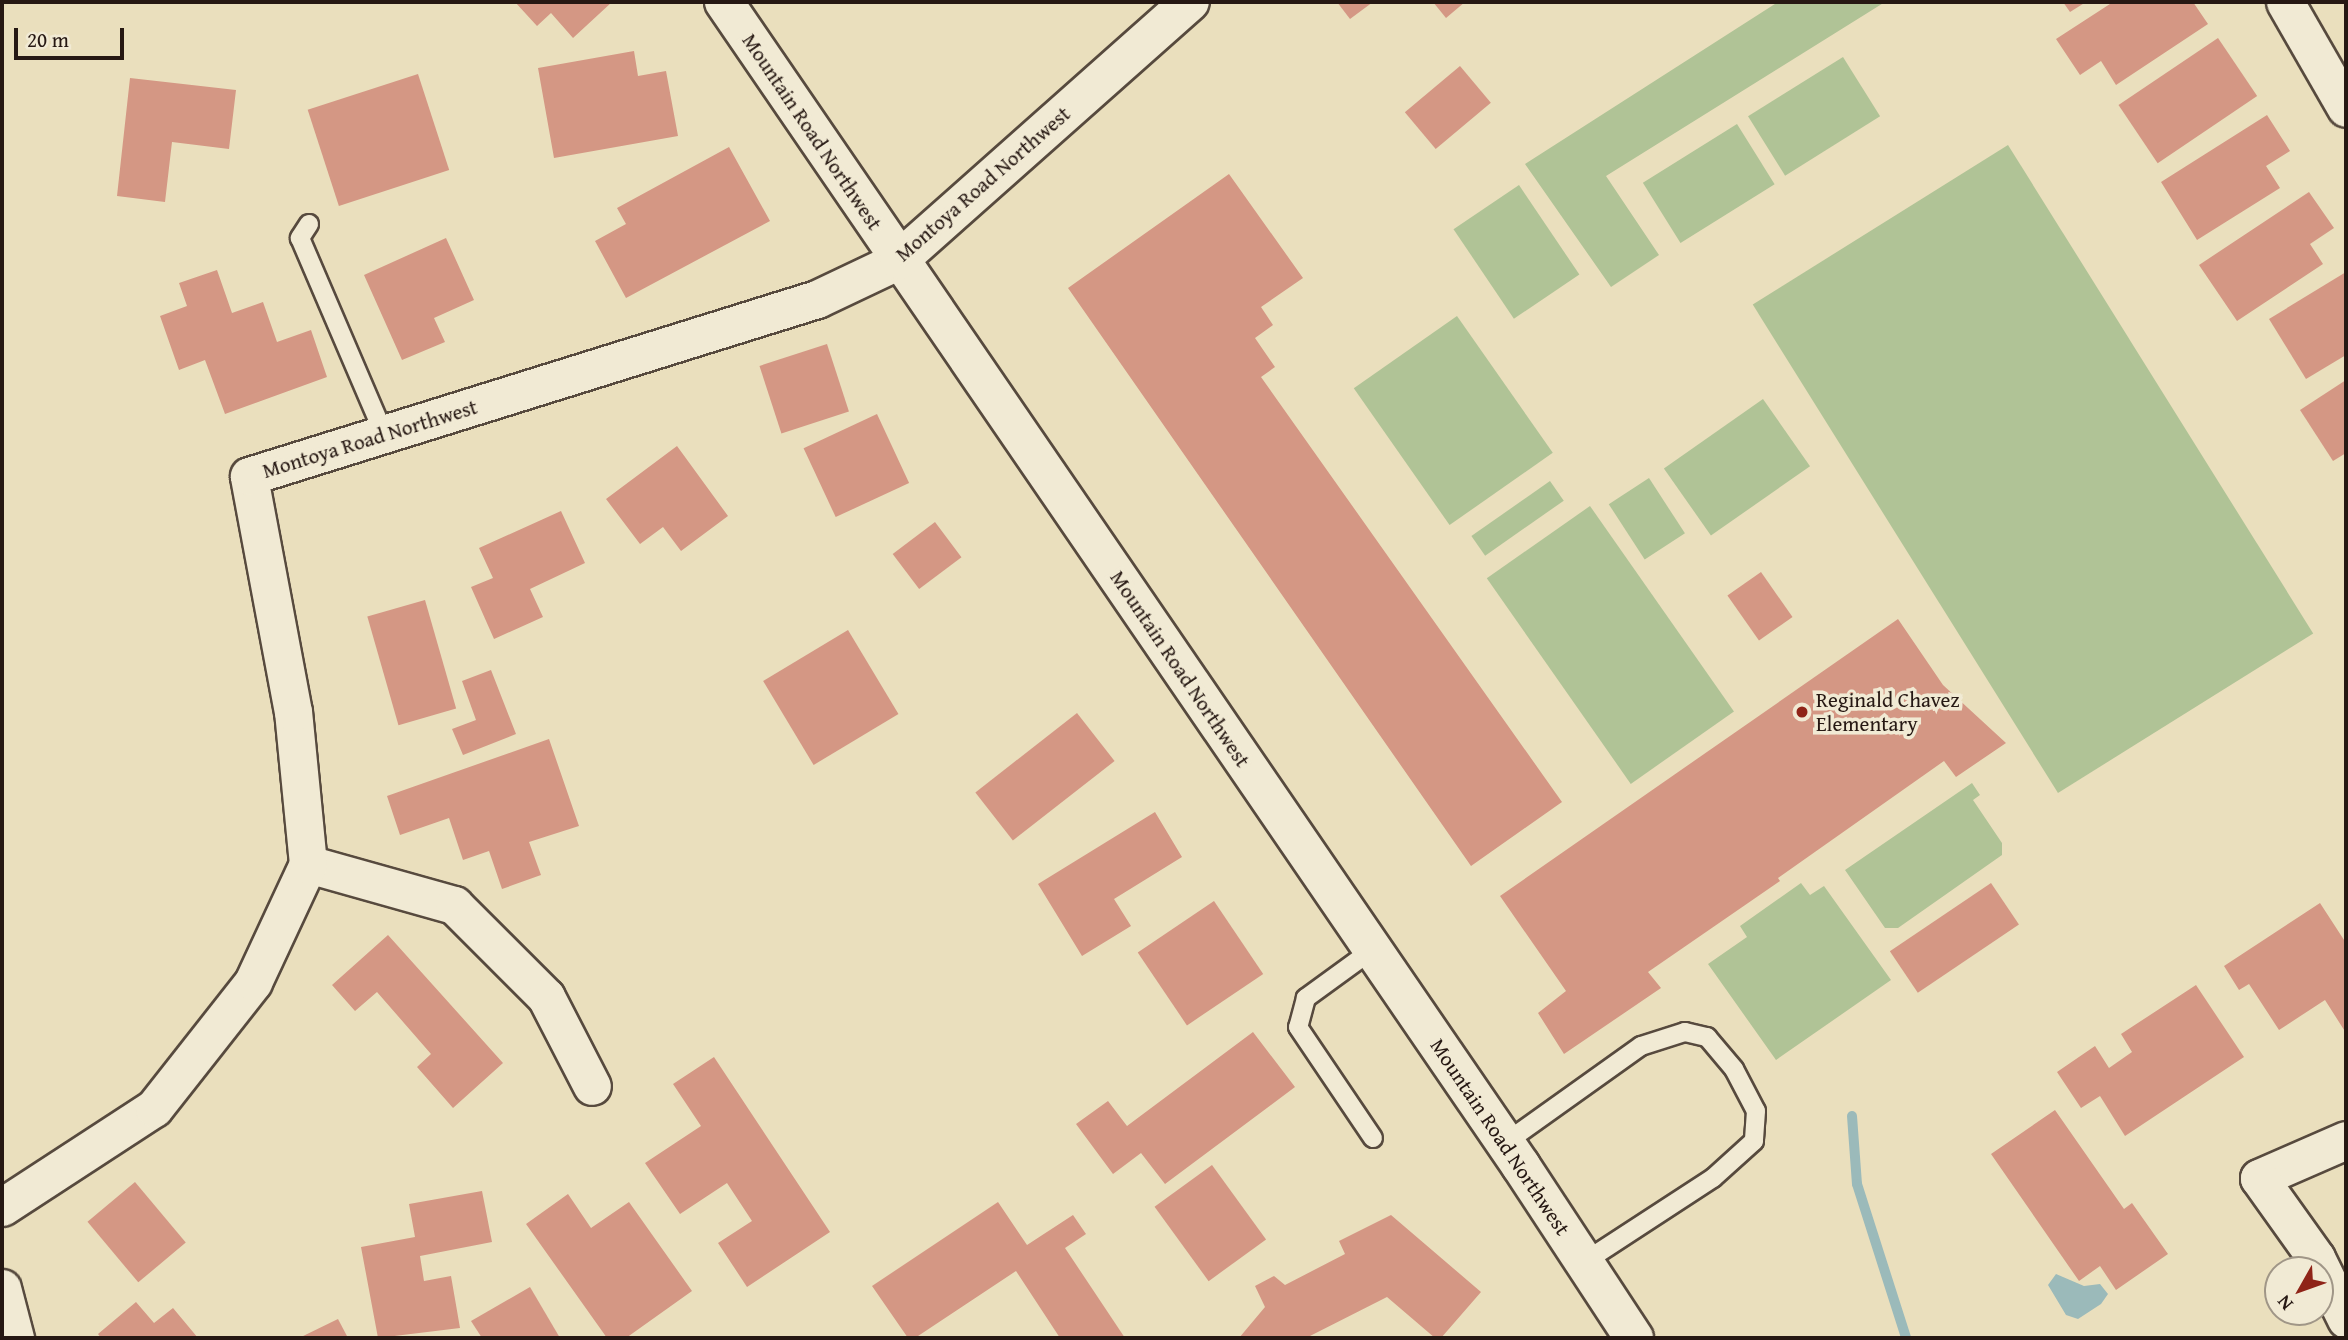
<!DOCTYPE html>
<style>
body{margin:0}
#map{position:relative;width:2348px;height:1340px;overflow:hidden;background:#eadfbd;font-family:"Gentium Book Plus",serif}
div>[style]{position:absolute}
.green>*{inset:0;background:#b0c396;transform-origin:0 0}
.water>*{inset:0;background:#9bbaba}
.stream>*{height:10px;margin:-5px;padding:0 5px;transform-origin:5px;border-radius:5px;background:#9bbaba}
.building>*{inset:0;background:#d49784;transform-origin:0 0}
.roads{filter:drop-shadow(2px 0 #574a3e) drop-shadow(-2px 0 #574a3e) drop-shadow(0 2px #574a3e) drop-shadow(0 -2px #574a3e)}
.service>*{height:18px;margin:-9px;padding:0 9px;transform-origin:9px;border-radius:9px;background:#f1ead4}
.minor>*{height:37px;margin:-18.5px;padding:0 18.5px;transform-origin:18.5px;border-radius:18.5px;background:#f1ead4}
.tertiary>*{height:38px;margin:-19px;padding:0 19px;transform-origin:19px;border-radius:19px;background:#f1ead4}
.dots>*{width:19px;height:19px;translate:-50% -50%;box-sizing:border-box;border:4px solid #f1ead4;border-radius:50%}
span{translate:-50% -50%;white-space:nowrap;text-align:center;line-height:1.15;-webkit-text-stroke:7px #f1ead4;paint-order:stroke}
.street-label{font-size:21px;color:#261813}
.poi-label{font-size:21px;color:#261813}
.left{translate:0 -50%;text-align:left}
.frame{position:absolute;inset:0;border:4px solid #261813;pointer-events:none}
.north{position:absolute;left:2264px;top:1256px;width:70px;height:70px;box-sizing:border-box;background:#f1ead4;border:2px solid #a09687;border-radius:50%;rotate:230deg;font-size:19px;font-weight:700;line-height:28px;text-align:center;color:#261813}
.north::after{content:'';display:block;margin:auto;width:24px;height:32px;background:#8f2418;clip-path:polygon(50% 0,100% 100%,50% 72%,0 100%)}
.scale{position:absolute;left:14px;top:28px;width:110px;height:32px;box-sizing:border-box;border:4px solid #261813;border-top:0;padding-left:9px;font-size:21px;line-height:24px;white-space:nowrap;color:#261813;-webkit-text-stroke:5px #f1ead4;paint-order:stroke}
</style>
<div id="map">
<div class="green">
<i style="clip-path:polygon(1778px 2px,1885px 2px,1606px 176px,1659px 255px,1611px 287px,1525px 164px)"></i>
<i style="left:1843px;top:57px;width:70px;height:112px;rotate:58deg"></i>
<i style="left:1737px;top:124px;width:71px;height:111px;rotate:58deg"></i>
<i style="left:2008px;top:145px;width:576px;height:301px;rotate:58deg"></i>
<i style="left:1519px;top:185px;width:108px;height:79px;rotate:56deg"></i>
<i style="left:1457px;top:316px;width:167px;height:126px;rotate:55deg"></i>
<i style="left:1763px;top:399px;width:82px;height:121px;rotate:55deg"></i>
<i style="left:1649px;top:478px;width:66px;height:48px;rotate:57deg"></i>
<i style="left:1550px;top:481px;width:24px;height:96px;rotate:55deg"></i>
<i style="left:1590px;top:506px;width:251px;height:126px;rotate:55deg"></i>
<i style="clip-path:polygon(1972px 783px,1980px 795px,1973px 800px,2002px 843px,2002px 855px,1898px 928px,1885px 928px,1845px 870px)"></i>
<i style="clip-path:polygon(1801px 883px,1810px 895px,1824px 886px,1891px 980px,1776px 1060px,1708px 964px,1747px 937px,1740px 926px)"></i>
</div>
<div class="water">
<i style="clip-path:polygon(2056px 1274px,2084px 1286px,2100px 1284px,2108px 1294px,2101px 1304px,2078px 1319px,2066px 1315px,2048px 1285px)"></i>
</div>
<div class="stream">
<i style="left:1852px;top:1116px;width:68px;rotate:85.8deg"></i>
<i style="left:1857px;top:1184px;width:162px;rotate:72.3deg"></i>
</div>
<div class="building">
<i style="clip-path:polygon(515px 2px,612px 2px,573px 38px,551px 13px,537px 26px)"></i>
<i style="clip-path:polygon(1337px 2px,1373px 2px,1350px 19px)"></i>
<i style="clip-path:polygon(1433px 2px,1465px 2px,1446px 18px)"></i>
<i style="clip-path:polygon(2063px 2px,2086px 2px,2070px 12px)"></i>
<i style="clip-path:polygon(2113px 2px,2193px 2px,2208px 24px,2116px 85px,2101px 61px,2080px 75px,2056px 39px)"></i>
<i style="left:2218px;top:38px;width:70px;height:120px;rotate:56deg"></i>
<i style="clip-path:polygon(634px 51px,638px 76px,666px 71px,678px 136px,554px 158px,538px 68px)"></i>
<i style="left:1460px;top:66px;width:48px;height:72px;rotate:50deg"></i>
<i style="left:418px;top:74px;width:101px;height:116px;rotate:72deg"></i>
<i style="clip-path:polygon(130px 78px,236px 90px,229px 149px,172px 142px,165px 202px,117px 196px)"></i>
<i style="clip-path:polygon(2267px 115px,2290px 151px,2266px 166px,2280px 188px,2197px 240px,2161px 182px)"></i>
<i style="clip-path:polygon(729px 147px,770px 221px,626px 298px,595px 241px,626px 224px,617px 208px)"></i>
<i style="clip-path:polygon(1229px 174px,1303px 278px,1261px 307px,1273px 325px,1255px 338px,1275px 367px,1261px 377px,1562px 802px,1471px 866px,1068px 288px)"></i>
<i style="clip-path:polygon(2309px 192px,2334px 228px,2310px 244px,2323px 264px,2237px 321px,2199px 265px)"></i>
<i style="clip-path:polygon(446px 238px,474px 300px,434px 318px,445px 342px,402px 360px,364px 275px)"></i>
<i style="clip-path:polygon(217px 270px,232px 313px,263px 302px,277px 342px,311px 330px,327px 377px,225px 414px,205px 360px,179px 370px,160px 316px,187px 306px,179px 283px)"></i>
<i style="clip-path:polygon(2346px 272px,2346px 355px,2306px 379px,2269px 319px)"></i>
<i style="left:827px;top:344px;width:71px;height:71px;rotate:72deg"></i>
<i style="clip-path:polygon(2346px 380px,2346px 453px,2333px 461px,2300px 410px)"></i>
<i style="left:877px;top:414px;width:76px;height:81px;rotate:65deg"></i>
<i style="clip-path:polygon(677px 446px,728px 516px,681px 551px,663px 527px,640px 544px,606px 499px)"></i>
<i style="clip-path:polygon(561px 511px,585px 563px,530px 589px,543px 617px,494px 639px,471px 587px,493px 578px,479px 548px)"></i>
<i style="left:935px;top:522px;width:44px;height:53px;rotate:53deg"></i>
<i style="left:1761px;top:572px;width:55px;height:41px;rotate:55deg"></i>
<i style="left:425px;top:600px;width:113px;height:60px;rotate:74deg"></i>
<i style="clip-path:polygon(1898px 619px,1943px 685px,2006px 743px,1956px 777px,1944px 761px,1778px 878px,1780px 881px,1648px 972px,1661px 988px,1564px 1054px,1538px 1013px,1566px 991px,1500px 896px)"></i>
<i style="left:848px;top:630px;width:98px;height:99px;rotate:59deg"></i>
<i style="clip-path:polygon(491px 670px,516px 734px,463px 755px,452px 729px,476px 720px,462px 681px)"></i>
<i style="left:1077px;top:713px;width:61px;height:129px;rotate:52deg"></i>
<i style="clip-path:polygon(549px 739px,579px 826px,529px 842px,541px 875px,502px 889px,489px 851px,463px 860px,449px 818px,400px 835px,387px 796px)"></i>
<i style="clip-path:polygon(1155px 812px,1182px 857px,1114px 899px,1131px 926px,1082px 956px,1038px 884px)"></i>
<i style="left:1991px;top:883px;width:50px;height:122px;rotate:56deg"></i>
<i style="left:1214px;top:901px;width:88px;height:92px;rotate:56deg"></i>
<i style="clip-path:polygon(2320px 903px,2346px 943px,2346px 1033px,2325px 1000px,2279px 1030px,2249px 984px,2239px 990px,2224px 966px)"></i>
<i style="clip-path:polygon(388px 935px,503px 1063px,453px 1108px,417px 1067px,431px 1054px,377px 992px,355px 1011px,332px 985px)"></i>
<i style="clip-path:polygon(2196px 985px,2244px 1057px,2125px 1136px,2100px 1096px,2081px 1108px,2057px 1072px,2095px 1046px,2109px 1068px,2132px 1052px,2121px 1034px)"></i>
<i style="clip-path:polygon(1253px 1032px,1295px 1087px,1165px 1184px,1141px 1153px,1113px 1174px,1076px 1124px,1108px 1101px,1127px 1126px)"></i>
<i style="clip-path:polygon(714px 1057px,830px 1232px,747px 1287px,718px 1243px,752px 1221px,727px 1183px,680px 1214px,645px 1163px,701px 1126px,673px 1084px)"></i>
<i style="clip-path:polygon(2055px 1110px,2124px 1209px,2132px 1203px,2168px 1254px,2116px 1290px,2100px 1266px,2079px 1281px,1991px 1154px)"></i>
<i style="left:1212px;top:1165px;width:92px;height:71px;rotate:54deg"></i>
<i style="left:135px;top:1182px;width:79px;height:62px;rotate:50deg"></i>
<i style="clip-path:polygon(482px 1191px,492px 1242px,420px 1256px,424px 1281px,451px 1276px,460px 1328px,378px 1338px,361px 1247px,415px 1237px,409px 1204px)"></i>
<i style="clip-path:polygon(568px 1194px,591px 1228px,629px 1202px,692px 1291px,626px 1338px,607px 1338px,526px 1224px)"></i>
<i style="clip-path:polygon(998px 1202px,1027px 1245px,1073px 1215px,1086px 1234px,1065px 1248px,1125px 1338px,1060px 1338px,1016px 1271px,915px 1338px,908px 1338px,872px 1286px)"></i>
<i style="clip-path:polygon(1391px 1215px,1481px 1292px,1441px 1338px,1435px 1338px,1387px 1297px,1306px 1338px,1239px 1338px,1265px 1307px,1255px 1286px,1274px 1276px,1285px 1285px,1345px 1254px,1339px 1241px)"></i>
<i style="clip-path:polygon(530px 1287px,560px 1338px,482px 1338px,471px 1321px)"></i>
<i style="clip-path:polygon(136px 1302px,154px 1323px,173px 1308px,198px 1338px,101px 1338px,98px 1334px)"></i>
<i style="clip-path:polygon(338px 1319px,348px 1338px,299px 1338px)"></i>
</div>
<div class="roads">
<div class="service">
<i style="left:309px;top:224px;width:17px;rotate:123deg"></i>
<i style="left:300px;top:238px;width:213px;rotate:66.8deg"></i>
<i style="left:1372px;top:950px;width:82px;rotate:144deg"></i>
<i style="left:1306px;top:998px;width:30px;rotate:105deg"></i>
<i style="left:1298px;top:1027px;width:134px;rotate:56deg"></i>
<i style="left:1505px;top:1143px;width:167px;rotate:-35.5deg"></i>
<i style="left:1641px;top:1046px;width:46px;rotate:-17.7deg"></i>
<i style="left:1685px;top:1032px;width:23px;rotate:13deg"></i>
<i style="left:1707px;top:1037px;width:42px;rotate:49.8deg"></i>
<i style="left:1734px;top:1069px;width:47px;rotate:62.4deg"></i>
<i style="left:1756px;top:1111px;width:30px;rotate:94deg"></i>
<i style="left:1754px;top:1141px;width:55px;rotate:137.9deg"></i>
<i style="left:1713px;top:1178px;width:154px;rotate:146.9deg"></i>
</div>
<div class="minor">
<i style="left:2285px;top:2px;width:122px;rotate:60.1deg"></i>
<i style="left:308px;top:864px;width:152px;rotate:15.7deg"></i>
<i style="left:454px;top:905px;width:130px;rotate:45deg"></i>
<i style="left:546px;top:997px;width:100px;rotate:62.7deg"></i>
<i style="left:2346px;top:1140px;width:95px;rotate:156.4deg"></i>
<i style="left:2259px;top:1178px;width:98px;rotate:54.5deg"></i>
<i style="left:2316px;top:1258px;width:68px;rotate:63.8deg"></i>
<i style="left:2px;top:1207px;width:181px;rotate:-33.1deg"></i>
<i style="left:154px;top:1108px;width:160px;rotate:-51.8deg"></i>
<i style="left:253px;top:982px;width:130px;rotate:-65deg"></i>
<i style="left:308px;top:864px;width:153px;rotate:-95.6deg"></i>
<i style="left:293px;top:712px;width:240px;rotate:-100.6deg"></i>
<i style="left:249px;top:476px;width:595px;rotate:-17.31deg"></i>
<i style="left:817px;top:299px;width:91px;rotate:-25.4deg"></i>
<i style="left:2px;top:1288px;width:52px;rotate:75.4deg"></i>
</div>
<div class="tertiary">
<i style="left:724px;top:2px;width:1411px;rotate:55.6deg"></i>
<i style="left:1521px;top:1166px;width:206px;rotate:56.7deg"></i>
<i style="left:899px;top:260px;width:389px;rotate:-41.6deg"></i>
</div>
</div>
<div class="dots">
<i style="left:1802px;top:712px;background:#8f2418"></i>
</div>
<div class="street-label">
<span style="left:812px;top:132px;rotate:56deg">Mountain Road Northwest</span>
<span style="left:983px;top:184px;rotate:-41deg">Montoya Road Northwest</span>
<span style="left:370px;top:439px;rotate:-17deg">Montoya Road Northwest</span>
<span style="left:1180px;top:669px;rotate:56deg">Mountain Road Northwest</span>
<span style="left:1500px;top:1137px;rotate:56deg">Mountain Road Northwest</span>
</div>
<div class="poi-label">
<span class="left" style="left:1816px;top:712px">Reginald Chavez<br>Elementary</span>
</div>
<div class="frame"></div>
<div class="north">N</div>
<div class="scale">20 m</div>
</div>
